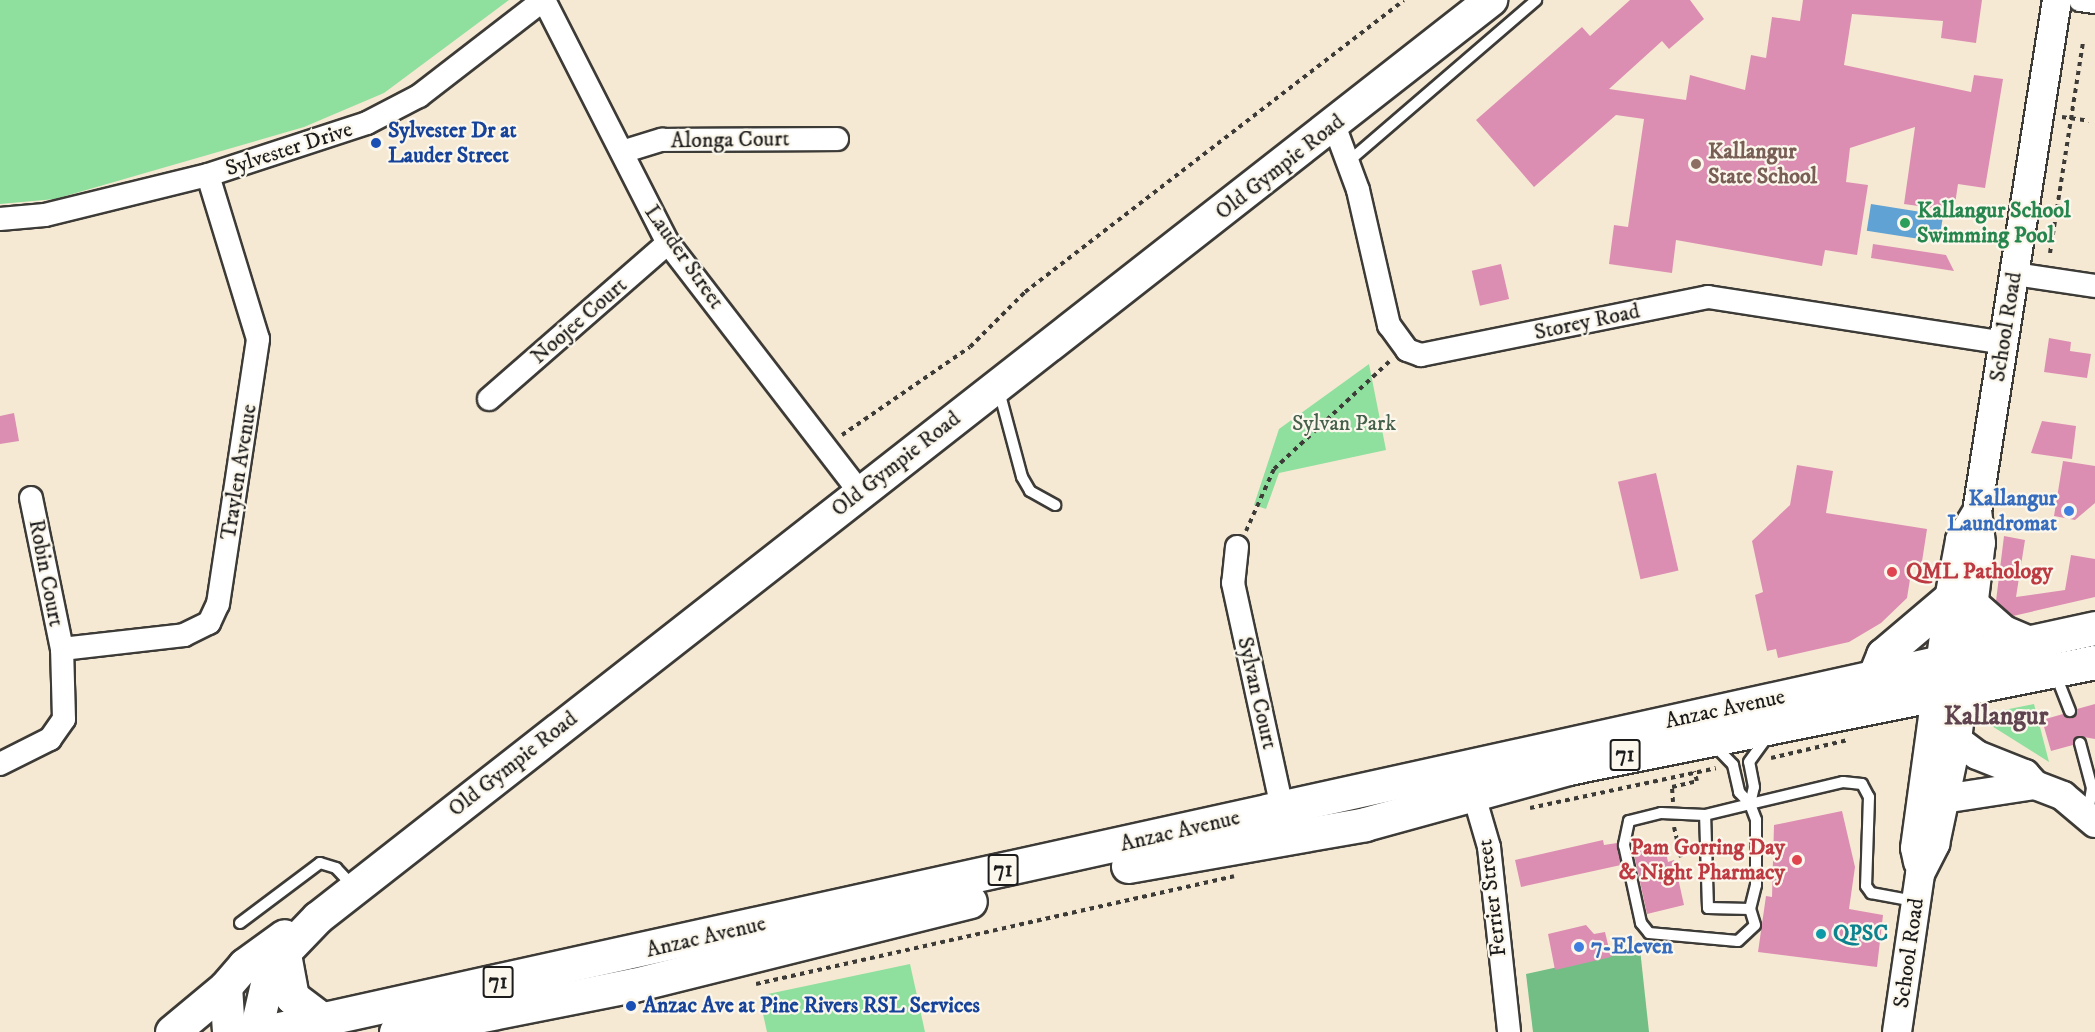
<!DOCTYPE html>
<style>
body{margin:0}
#map{position:relative;width:2095px;height:1032px;overflow:hidden;background:#f6e9d3;font-family:"IM FELL DW Pica",serif}
div>[style]{position:absolute}
.green>*{inset:0;background:#8fdf9e}
.forest>*{inset:0;background:#73be85}
.water>*{inset:0;background:#60a2d3;transform-origin:0 0}
.building>*{inset:0;background:#dc8eb2;transform-origin:0 0}
.path>*{height:4px;margin-top:-2px;transform-origin:0;background:repeating-linear-gradient(90deg,#3d3b37 0 4.5px,transparent 0 9px)}
.roads{filter:drop-shadow(2px 0 #3d3b37) drop-shadow(-2px 0 #3d3b37) drop-shadow(0 2px #3d3b37) drop-shadow(0 -2px #3d3b37)}
.service>*{height:10px;margin:-5px;padding:0 5px;transform-origin:5px;border-radius:5px;background:#fff}
.minor>*{height:22px;margin:-11px;padding:0 11px;transform-origin:11px;border-radius:11px;background:#fff}
.tertiary>*{height:28px;margin:-14px;padding:0 14px;transform-origin:14px;border-radius:14px;background:#fff}
.secondary>*{height:32px;margin:-16px;padding:0 16px;transform-origin:16px;border-radius:16px;background:#fff}
.trunk>*{height:33px;margin:-16.5px;padding:0 16.5px;transform-origin:16.5px;border-radius:16.5px;background:#fff}
.dots>*{width:16px;height:16px;translate:-50% -50%;box-sizing:border-box;border:3px solid #fbf7ec;border-radius:50%}
span{translate:-50% -50%;white-space:nowrap;text-align:center;line-height:1.15;-webkit-text-stroke:4.5px #fbf7ec;paint-order:stroke}
.shield-label span{padding:2px 4px;background:#fbf7ec;border:2px solid;border-radius:4px;-webkit-text-stroke-width:0}
.shield-label{font-size:21px;color:#1c1c1c;font-weight:700}
.transit-label{font-size:22px;color:#164399;font-weight:700}
.left{translate:0 -50%;text-align:left}
.street-label{font-size:22px;color:#1c1c1c}
.education-label{font-size:22px;color:#785e54;font-weight:700}
.leisure-label{font-size:22px;color:#27864d;font-weight:700}
.park-label{font-size:22px;color:#44604a}
.shop-label{font-size:22px;color:#366cbe;font-weight:700}
.right{translate:-100% -50%;text-align:right}
.health-label{font-size:22px;color:#be3a42;font-weight:700}
.culture-label{font-size:22px;color:#0d838f;font-weight:700}
.quarter-label{font-size:26px;color:#5f4450;font-weight:700}
</style>
<div id="map">
<div class="green">
<i style="clip-path:polygon(0 0,509px 0,384px 93px,304px 127px,55px 199px,0 204px)"></i>
<i style="clip-path:polygon(1369px 364px,1386px 450px,1279px 473px,1266px 509px,1254px 505px,1279px 429px)"></i>
<i style="clip-path:polygon(2034px 704px,2049px 762px,1987px 723px,1994px 712px)"></i>
<i style="clip-path:polygon(910px 964px,925px 1032px,767px 1032px,759px 996px)"></i>
</div>
<div class="forest">
<i style="clip-path:polygon(1640px 949px,1649px 1032px,1533px 1032px,1526px 974px)"></i>
</div>
<div class="water">
<i style="left:1871px;top:204px;width:73px;height:27px;rotate:9deg"></i>
</div>
<div class="building">
<i style="clip-path:polygon(1630px 0,1690px 0,1704px 19px,1669px 49px,1662px 41px,1609px 89px,1686px 100px,1690px 75px,1745px 90px,1751px 55px,1766px 58px,1772px 17px,1800px 21px,1803px 0,1982px 0,1976px 43px,1941px 38px,1943px 21px,1852px 14px,1844px 65px,1971px 92px,1974px 75px,2003px 79px,1985px 188px,1958px 184px,1954px 211px,1904px 204px,1915px 127px,1850px 148px,1846px 182px,1868px 185px,1857px 255px,1825px 250px,1822px 266px,1676px 240px,1672px 273px,1609px 264px,1614px 225px,1628px 227px,1644px 119px,1616px 115px,1534px 187px,1476px 120px,1582px 27px,1590px 36px)"></i>
<i style="clip-path:polygon(1873px 244px,1946px 255px,1954px 271px,1871px 258px)"></i>
<i style="left:1501px;top:264px;width:36px;height:30px;rotate:77deg"></i>
<i style="clip-path:polygon(2049px 338px,2071px 342px,2070px 351px,2091px 354px,2087px 378px,2044px 372px)"></i>
<i style="clip-path:polygon(14px 413px,19px 441px,0 444px,0 416px)"></i>
<i style="clip-path:polygon(2042px 421px,2076px 426px,2072px 459px,2031px 453px)"></i>
<i style="clip-path:polygon(2063px 461px,2095px 466px,2095px 503px,2075px 520px,2054px 516px)"></i>
<i style="clip-path:polygon(1797px 465px,1833px 471px,1826px 513px,1927px 529px,1921px 568px,1912px 567px,1907px 598px,1881px 623px,1849px 642px,1778px 658px,1776px 649px,1767px 651px,1755px 595px,1763px 592px,1752px 541px,1790px 505px)"></i>
<i style="left:1656px;top:473px;width:100px;height:39px;rotate:77deg"></i>
<i style="clip-path:polygon(2004px 536px,2025px 540px,2016px 597px,2065px 590px,2071px 555px,2095px 559px,2095px 597px,2013px 616px,1996px 601px)"></i>
<i style="clip-path:polygon(2095px 704px,2095px 739px,2078px 736px,2073px 745px,2051px 751px,2042px 720px,2063px 714px,2072px 718px,2077px 709px)"></i>
<i style="clip-path:polygon(1842px 811px,1855px 867px,1849px 909px,1883px 915px,1877px 967px,1758px 952px,1766px 896px,1772px 897px,1774px 825px)"></i>
<i style="clip-path:polygon(1640px 838px,1643px 853px,1665px 848px,1668px 862px,1674px 860px,1684px 905px,1647px 914px,1632px 845px)"></i>
<i style="clip-path:polygon(1603px 840px,1604px 845px,1617px 843px,1621px 865px,1521px 887px,1515px 860px)"></i>
<i style="clip-path:polygon(1586px 925px,1594px 934px,1605px 932px,1611px 957px,1555px 970px,1548px 934px)"></i>
</div>
<div class="path">
<i style="left:2062px;top:117px;width:27px;rotate:8deg"></i>
<i style="left:2050px;top:253px;width:213px;rotate:-81.1deg"></i>
<i style="left:842px;top:435px;width:155px;rotate:-34.5deg"></i>
<i style="left:970px;top:347px;width:78px;rotate:-45deg"></i>
<i style="left:1025px;top:292px;width:478px;rotate:-37.6deg"></i>
<i style="left:1246px;top:531px;width:68px;rotate:-65.7deg"></i>
<i style="left:1274px;top:469px;width:158px;rotate:-43deg"></i>
<i style="left:1771px;top:758px;width:79px;rotate:-13.2deg"></i>
<i style="left:1673px;top:802px;width:15px;rotate:-94deg"></i>
<i style="left:1672px;top:787px;width:26px;rotate:-13deg"></i>
<i style="left:1697px;top:781px;width:10px;rotate:-107deg"></i>
<i style="left:1530px;top:808px;width:190px;rotate:-12.1deg"></i>
<i style="left:1674px;top:827px;width:31px;rotate:77deg"></i>
<i style="left:756px;top:984px;width:490px;rotate:-12.7deg"></i>
</div>
<div class="roads">
<div class="service">
<i style="left:1349px;top:161px;width:247px;rotate:-40.7deg"></i>
<i style="left:999px;top:391px;width:89px;rotate:75deg"></i>
<i style="left:1022px;top:477px;width:16px;rotate:60deg"></i>
<i style="left:1030px;top:491px;width:29px;rotate:29deg"></i>
<i style="left:2055px;top:673px;width:41px;rotate:68.5deg"></i>
<i style="left:2080px;top:743px;width:47px;rotate:75.1deg"></i>
<i style="left:2092px;top:788px;width:24px;rotate:99deg"></i>
<i style="left:1713px;top:744px;width:29px;rotate:46deg"></i>
<i style="left:1733px;top:765px;width:28px;rotate:77deg"></i>
<i style="left:1739px;top:792px;width:16px;rotate:47deg"></i>
<i style="left:1750px;top:804px;width:17px;rotate:69deg"></i>
<i style="left:1756px;top:820px;width:65px;rotate:90deg"></i>
<i style="left:1756px;top:885px;width:25px;rotate:104deg"></i>
<i style="left:1750px;top:909px;width:42px;rotate:-178.6deg"></i>
<i style="left:1708px;top:908px;width:93px;rotate:-91.8deg"></i>
<i style="left:1705px;top:815px;width:46px;rotate:-13.7deg"></i>
<i style="left:1750px;top:804px;width:96px;rotate:-13.3deg"></i>
<i style="left:1843px;top:782px;width:19px;rotate:6deg"></i>
<i style="left:1862px;top:784px;width:15px;rotate:62deg"></i>
<i style="left:1869px;top:797px;width:89px;rotate:91.9deg"></i>
<i style="left:1866px;top:886px;width:9px;rotate:54deg"></i>
<i style="left:1871px;top:893px;width:44px;rotate:10.5deg"></i>
<i style="left:1750px;top:804px;width:17px;rotate:-77deg"></i>
<i style="left:1754px;top:787px;width:25px;rotate:-101deg"></i>
<i style="left:1749px;top:762px;width:32px;rotate:-54deg"></i>
<i style="left:1705px;top:815px;width:44px;rotate:-177.4deg"></i>
<i style="left:1661px;top:813px;width:33px;rotate:166deg"></i>
<i style="left:1629px;top:821px;width:25px;rotate:102deg"></i>
<i style="left:1624px;top:845px;width:80px;rotate:77.7deg"></i>
<i style="left:1641px;top:923px;width:13px;rotate:51deg"></i>
<i style="left:1649px;top:933px;width:89px;rotate:5.1deg"></i>
<i style="left:1738px;top:941px;width:23px;rotate:-43deg"></i>
<i style="left:1755px;top:925px;width:17px;rotate:-107deg"></i>
<i style="left:240px;top:923px;width:100px;rotate:-36.9deg"></i>
<i style="left:320px;top:863px;width:17px;rotate:17deg"></i>
<i style="left:336px;top:868px;width:25px;rotate:47deg"></i>
</div>
<div class="minor">
<i style="left:544px;top:0;width:273px;rotate:63deg"></i>
<i style="left:668px;top:243px;width:314px;rotate:52.4deg"></i>
<i style="left:2080px;top:0;width:15px;rotate:8deg"></i>
<i style="left:1334px;top:125px;width:69px;rotate:69.7deg"></i>
<i style="left:1358px;top:190px;width:139px;rotate:77.1deg"></i>
<i style="left:1389px;top:325px;width:31px;rotate:54deg"></i>
<i style="left:1407px;top:350px;width:15px;rotate:20deg"></i>
<i style="left:1421px;top:355px;width:293px;rotate:-11.4deg"></i>
<i style="left:1708px;top:297px;width:300px;rotate:8.8deg"></i>
<i style="left:625px;top:151px;width:39px;rotate:-17deg"></i>
<i style="left:662px;top:140px;width:175px;rotate:-0.3deg"></i>
<i style="left:0;top:219px;width:45px;rotate:-5.1deg"></i>
<i style="left:45px;top:215px;width:168px;rotate:-13.8deg"></i>
<i style="left:208px;top:175px;width:167px;rotate:-18.1deg"></i>
<i style="left:367px;top:123px;width:59px;rotate:-27.4deg"></i>
<i style="left:419px;top:96px;width:157px;rotate:-37.7deg"></i>
<i style="left:2015px;top:274px;width:81px;rotate:8.5deg"></i>
<i style="left:489px;top:399px;width:237px;rotate:-41.1deg"></i>
<i style="left:1237px;top:547px;width:36px;rotate:96deg"></i>
<i style="left:1233px;top:583px;width:245px;rotate:77.7deg"></i>
<i style="left:62px;top:649px;width:123px;rotate:-6.5deg"></i>
<i style="left:184px;top:635px;width:28px;rotate:-26deg"></i>
<i style="left:209px;top:623px;width:21px;rotate:-65deg"></i>
<i style="left:218px;top:604px;width:268px;rotate:-81.4deg"></i>
<i style="left:258px;top:339px;width:171px;rotate:-107deg"></i>
<i style="left:0;top:764px;width:56px;rotate:-26.6deg"></i>
<i style="left:50px;top:739px;width:24px;rotate:-55deg"></i>
<i style="left:64px;top:719px;width:70px;rotate:-91.6deg"></i>
<i style="left:62px;top:649px;width:154px;rotate:-101.6deg"></i>
<i style="left:1470px;top:782px;width:68px;rotate:73.7deg"></i>
<i style="left:1489px;top:847px;width:186px;rotate:83.8deg"></i>
</div>
<div class="tertiary">
<i style="left:1957px;top:740px;width:25px;rotate:37deg"></i>
<i style="left:1977px;top:755px;width:52px;rotate:21.6deg"></i>
<i style="left:2025px;top:774px;width:15px;rotate:48deg"></i>
<i style="left:1930px;top:801px;width:106px;rotate:-8.7deg"></i>
<i style="left:2035px;top:785px;width:30px;rotate:21deg"></i>
<i style="left:2063px;top:796px;width:42px;rotate:40.2deg"></i>
<i style="left:1918px;top:862px;width:14px;rotate:-102deg"></i>
<i style="left:1915px;top:848px;width:251px;rotate:-82.2deg"></i>
<i style="left:1949px;top:599px;width:60px;rotate:-79.4deg"></i>
<i style="left:1960px;top:540px;width:33px;rotate:-59deg"></i>
<i style="left:1897px;top:1032px;width:160px;rotate:-81.7deg"></i>
<i style="left:1920px;top:874px;width:34px;rotate:-63deg"></i>
<i style="left:1935px;top:844px;width:106px;rotate:-78.1deg"></i>
<i style="left:1957px;top:740px;width:198px;rotate:-83.1deg"></i>
<i style="left:1981px;top:543px;width:31px;rotate:-97deg"></i>
<i style="left:1977px;top:512px;width:518px;rotate:-81.12deg"></i>
</div>
<div class="secondary">
<i style="left:229px;top:1032px;width:45px;rotate:-93.8deg"></i>
<i style="left:226px;top:987px;width:29px;rotate:-49deg"></i>
<i style="left:245px;top:965px;width:49px;rotate:-35.9deg"></i>
<i style="left:256px;top:1032px;width:67px;rotate:-77deg"></i>
<i style="left:271px;top:967px;width:68px;rotate:-46.2deg"></i>
<i style="left:318px;top:918px;width:1490px;rotate:-38.05deg"></i>
</div>
<div class="trunk">
<i style="left:1971px;top:604px;width:43px;rotate:41.2deg"></i>
<i style="left:2003px;top:632px;width:25px;rotate:23deg"></i>
<i style="left:1875px;top:675px;width:22px;rotate:-68deg"></i>
<i style="left:1883px;top:655px;width:87px;rotate:-40.3deg"></i>
<i style="left:1128px;top:866px;width:241px;rotate:-10deg"></i>
<i style="left:1365px;top:824px;width:211px;rotate:-15.4deg"></i>
<i style="left:1568px;top:768px;width:538px;rotate:-11.37deg"></i>
<i style="left:284px;top:954px;width:44px;rotate:79.5deg"></i>
<i style="left:292px;top:997px;width:39px;rotate:37deg"></i>
<i style="left:172px;top:1032px;width:70px;rotate:-39.8deg"></i>
<i style="left:265px;top:1032px;width:1874px;rotate:-12.45deg"></i>
<i style="left:396px;top:1032px;width:243px;rotate:-11.2deg"></i>
<i style="left:634px;top:985px;width:346px;rotate:-14deg"></i>
</div>
</div>
<div class="dots">
<i style="left:376px;top:143px;background:#1a4fb4"></i>
<i style="left:1696px;top:164px;background:#8d6e63"></i>
<i style="left:1905px;top:223px;background:#2e9e5b"></i>
<i style="left:2069px;top:511px;background:#3f7fe0"></i>
<i style="left:1892px;top:572px;background:#e0444e"></i>
<i style="left:1797px;top:860px;background:#e0444e"></i>
<i style="left:1821px;top:934px;background:#0f9aa8"></i>
<i style="left:1579px;top:947px;background:#3f7fe0"></i>
<i style="left:631px;top:1006px;background:#1a4fb4"></i>
</div>
<div class="shield-label">
<span style="left:1625px;top:755px">71</span>
<span style="left:1003px;top:870px">71</span>
<span style="left:498px;top:982px">71</span>
</div>
<div class="transit-label">
<span class="left" style="left:388px;top:143px">Sylvester Dr at<br>Lauder Street</span>
<span class="left" style="left:643px;top:1006px">Anzac Ave at Pine Rivers RSL Services</span>
</div>
<div class="street-label">
<span style="left:730px;top:140px;rotate:-1deg">Alonga Court</span>
<span style="left:289px;top:149px;rotate:-18deg">Sylvester Drive</span>
<span style="left:1280px;top:167px;rotate:-38deg">Old Gympie Road</span>
<span style="left:684px;top:257px;rotate:55deg">Lauder Street</span>
<span style="left:579px;top:321px;rotate:-41deg">Noojee Court</span>
<span style="left:1587px;top:322px;rotate:-12deg">Storey Road</span>
<span style="left:2006px;top:327px;rotate:-81deg">School Road</span>
<span style="left:896px;top:464px;rotate:-38deg">Old Gympie Road</span>
<span style="left:239px;top:472px;rotate:-81deg">Traylen Avenue</span>
<span style="left:46px;top:573px;rotate:79deg">Robin Court</span>
<span style="left:1257px;top:693px;rotate:77deg">Sylvan Court</span>
<span style="left:1725px;top:709px;rotate:-12deg">Anzac Avenue</span>
<span style="left:513px;top:764px;rotate:-38deg">Old Gympie Road</span>
<span style="left:1180px;top:831px;rotate:-13deg">Anzac Avenue</span>
<span style="left:1492px;top:898px;rotate:-97deg">Ferrier Street</span>
<span style="left:706px;top:937px;rotate:-13deg">Anzac Avenue</span>
<span style="left:1909px;top:953px;rotate:-82deg">School Road</span>
</div>
<div class="education-label">
<span class="left" style="left:1708px;top:164px">Kallangur<br>State School</span>
</div>
<div class="leisure-label">
<span class="left" style="left:1917px;top:223px">Kallangur School<br>Swimming Pool</span>
</div>
<div class="park-label">
<span style="left:1344px;top:424px">Sylvan Park</span>
</div>
<div class="shop-label">
<span class="right" style="left:2057px;top:511px">Kallangur<br>Laundromat</span>
<span class="left" style="left:1591px;top:947px">7-Eleven</span>
</div>
<div class="health-label">
<span class="left" style="left:1906px;top:572px">QML Pathology</span>
<span class="right" style="left:1785px;top:860px">Pam Gorring Day<br>&amp; Night Pharmacy</span>
</div>
<div class="culture-label">
<span class="left" style="left:1833px;top:934px">QPSC</span>
</div>
<div class="quarter-label">
<span style="left:1996px;top:717px">Kallangur</span>
</div>
</div>
